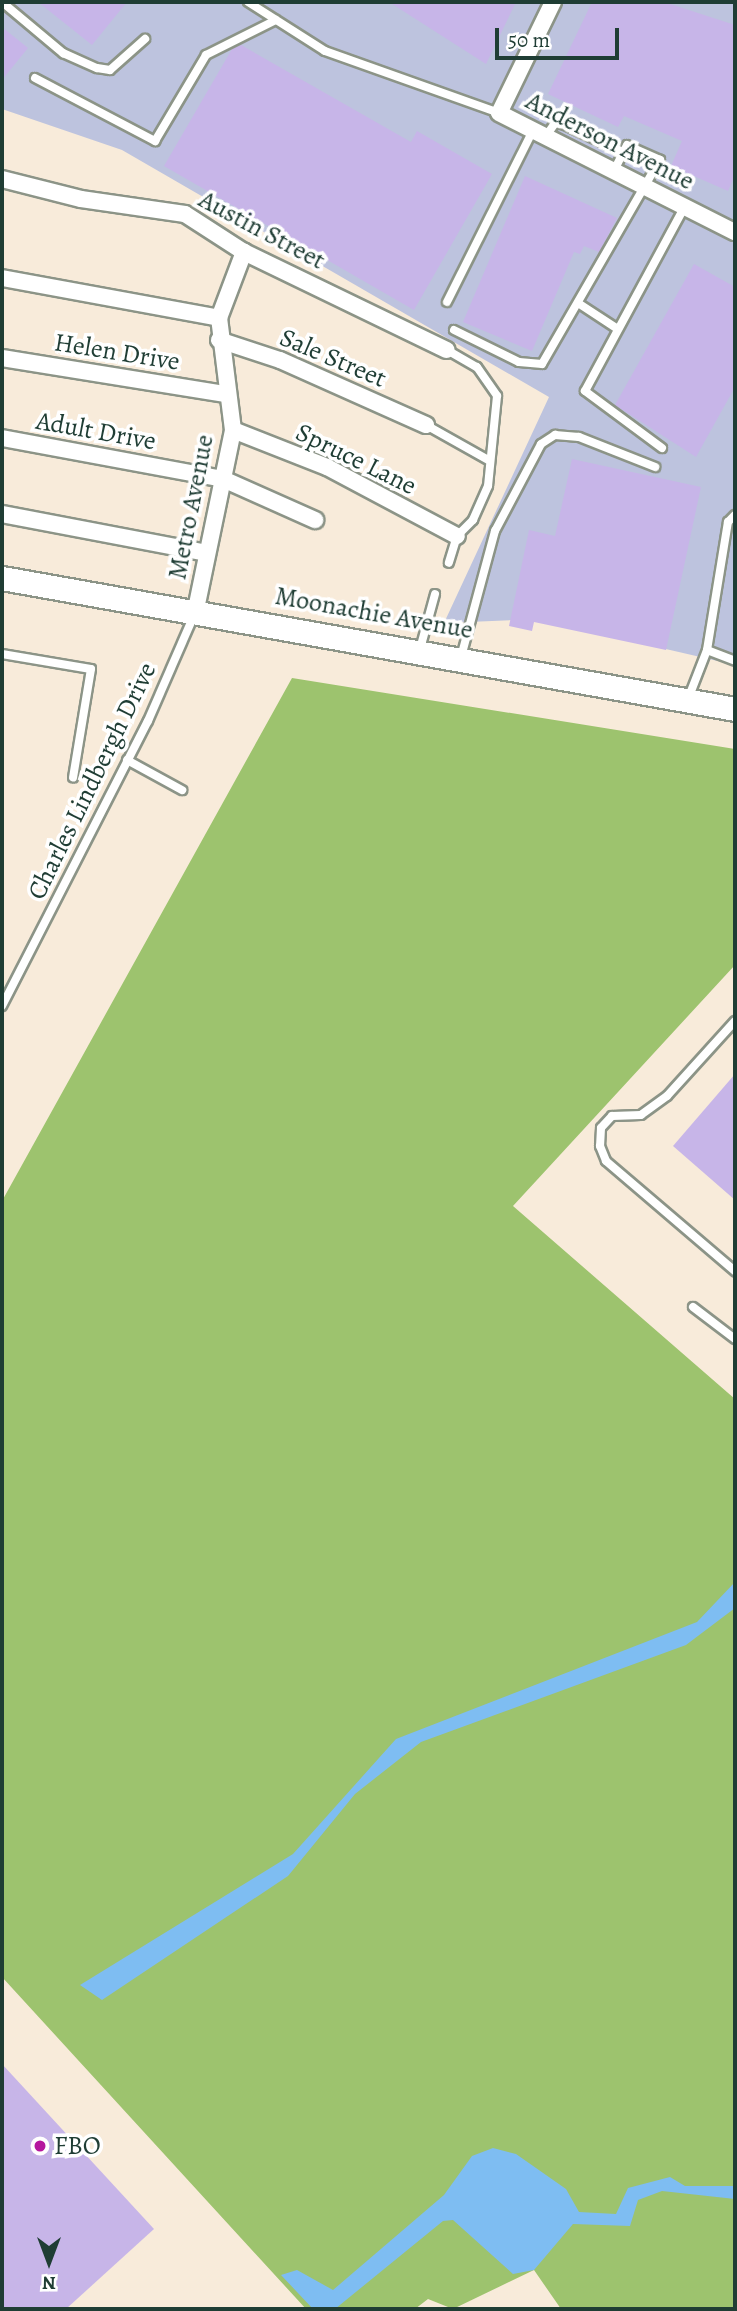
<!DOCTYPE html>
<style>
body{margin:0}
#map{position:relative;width:737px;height:2311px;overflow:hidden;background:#f8ebda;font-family:Alegreya,serif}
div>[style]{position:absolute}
.industrial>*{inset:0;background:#bdc3de}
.green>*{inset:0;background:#9dc36e}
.water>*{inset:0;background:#7ebdf2}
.building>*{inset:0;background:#c7b5e8}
.roads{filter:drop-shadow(2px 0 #8c9487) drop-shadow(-2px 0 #8c9487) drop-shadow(0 2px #8c9487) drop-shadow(0 -2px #8c9487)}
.lane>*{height:8px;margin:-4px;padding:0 4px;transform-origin:4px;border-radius:4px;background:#fff}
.street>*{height:16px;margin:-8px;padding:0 8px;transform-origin:8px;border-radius:8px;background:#fff}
.secondary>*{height:23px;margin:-11.5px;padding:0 11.5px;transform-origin:11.5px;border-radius:11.5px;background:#fff}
.dots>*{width:19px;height:19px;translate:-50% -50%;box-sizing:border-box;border:4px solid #fff;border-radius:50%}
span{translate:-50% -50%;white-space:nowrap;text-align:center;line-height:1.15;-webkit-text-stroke:7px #fff;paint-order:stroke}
.street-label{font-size:26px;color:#1f3d34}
.poi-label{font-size:26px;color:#1f3d34}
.left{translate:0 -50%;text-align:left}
.frame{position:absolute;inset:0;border:4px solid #1f3d34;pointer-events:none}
.north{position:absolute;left:14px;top:2227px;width:70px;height:70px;-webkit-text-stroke:5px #fff;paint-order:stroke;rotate:180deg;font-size:19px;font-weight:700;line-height:28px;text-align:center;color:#1f3d34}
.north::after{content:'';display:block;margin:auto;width:24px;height:32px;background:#1f3d34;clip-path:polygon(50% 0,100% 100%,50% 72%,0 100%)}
.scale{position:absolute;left:495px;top:28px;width:124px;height:32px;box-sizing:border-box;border:4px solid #1f3d34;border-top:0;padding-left:9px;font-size:21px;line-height:24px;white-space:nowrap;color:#1f3d34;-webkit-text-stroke:5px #fff;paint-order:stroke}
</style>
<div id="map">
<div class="industrial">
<i style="clip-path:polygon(2px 2px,735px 2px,735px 665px,536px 619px,444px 623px,549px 397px,122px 150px,2px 109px)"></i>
</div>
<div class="green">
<i style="clip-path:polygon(292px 678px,735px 749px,735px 965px,513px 1206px,735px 1399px,735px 2309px,561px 2309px,534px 2270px,453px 2309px,428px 2299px,415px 2309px,306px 2309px,2px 1977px,2px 1201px)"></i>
</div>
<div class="water">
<i style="clip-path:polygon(735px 1582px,735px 1608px,686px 1645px,421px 1742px,355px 1794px,288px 1876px,102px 2000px,80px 1985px,293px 1854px,396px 1739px,697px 1622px)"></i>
<i style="clip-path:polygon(493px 2148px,516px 2154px,566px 2189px,579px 2212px,616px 2214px,628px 2188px,670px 2177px,685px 2186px,735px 2186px,735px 2199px,662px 2191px,638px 2200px,630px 2226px,573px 2224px,534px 2270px,513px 2274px,453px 2220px,443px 2221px,335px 2309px,313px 2309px,281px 2275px,297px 2270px,333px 2290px,444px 2195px,472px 2156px)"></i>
</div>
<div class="building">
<i style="clip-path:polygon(38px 2px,127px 2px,92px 45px)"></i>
<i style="clip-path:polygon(389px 2px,516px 2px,486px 64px)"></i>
<i style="clip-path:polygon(592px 2px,664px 2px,735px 25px,735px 175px,728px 191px,671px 166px,682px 141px,624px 116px,618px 127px,548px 94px)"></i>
<i style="clip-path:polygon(2px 27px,28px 48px,2px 80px)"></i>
<i style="clip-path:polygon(241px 45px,411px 142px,417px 131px,492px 174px,414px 310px,164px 166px,232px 49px)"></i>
<i style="clip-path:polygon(525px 176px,617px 218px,599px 252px,584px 246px,580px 254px,574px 252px,532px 351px,463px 322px)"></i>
<i style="clip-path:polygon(694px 264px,735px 287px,735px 387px,696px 457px,615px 405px)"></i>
<i style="clip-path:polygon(572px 459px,701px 487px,666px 650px,534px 622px,532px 631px,509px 626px,529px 530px,555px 536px)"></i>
<i style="clip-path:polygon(735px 1074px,735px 1200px,673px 1146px)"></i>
<i style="clip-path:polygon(2px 2064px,154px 2229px,66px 2309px,2px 2309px)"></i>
</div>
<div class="roads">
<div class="lane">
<i style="left:2px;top:2px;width:80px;rotate:39.9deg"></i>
<i style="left:63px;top:53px;width:37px;rotate:24deg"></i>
<i style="left:97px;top:68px;width:13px;rotate:9deg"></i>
<i style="left:110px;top:70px;width:47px;rotate:-41.5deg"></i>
<i style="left:248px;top:2px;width:91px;rotate:32.5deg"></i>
<i style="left:325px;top:51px;width:185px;rotate:19.6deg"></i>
<i style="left:35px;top:78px;width:136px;rotate:27.7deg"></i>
<i style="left:155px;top:141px;width:100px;rotate:-59.3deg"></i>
<i style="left:206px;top:55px;width:78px;rotate:-26.6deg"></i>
<i style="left:546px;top:136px;width:16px;rotate:-55deg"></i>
<i style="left:555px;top:123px;width:10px;rotate:11deg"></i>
<i style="left:565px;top:125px;width:64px;rotate:25deg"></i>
<i style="left:447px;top:302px;width:192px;rotate:-63.4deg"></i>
<i style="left:578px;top:303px;width:45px;rotate:33.3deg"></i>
<i style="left:454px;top:330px;width:72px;rotate:26.2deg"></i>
<i style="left:519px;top:362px;width:23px;rotate:5deg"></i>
<i style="left:542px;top:364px;width:236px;rotate:-60deg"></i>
<i style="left:660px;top:160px;width:36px;rotate:-156deg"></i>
<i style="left:627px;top:145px;width:29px;rotate:117deg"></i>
<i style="left:447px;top:350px;width:34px;rotate:30deg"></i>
<i style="left:477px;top:367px;width:35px;rotate:55deg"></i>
<i style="left:497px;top:396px;width:90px;rotate:95.7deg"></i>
<i style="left:488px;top:486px;width:37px;rotate:114deg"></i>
<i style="left:473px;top:520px;width:23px;rotate:135deg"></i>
<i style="left:457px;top:536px;width:28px;rotate:107deg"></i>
<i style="left:426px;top:425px;width:71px;rotate:29.4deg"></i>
<i style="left:662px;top:448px;width:96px;rotate:-143.5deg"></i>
<i style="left:585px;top:391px;width:210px;rotate:-61.6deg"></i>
<i style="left:420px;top:649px;width:57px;rotate:-74.7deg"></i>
<i style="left:707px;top:650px;width:30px;rotate:21deg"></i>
<i style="left:2px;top:654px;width:90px;rotate:9.6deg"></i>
<i style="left:91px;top:669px;width:110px;rotate:99.4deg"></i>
<i style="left:461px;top:657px;width:131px;rotate:-74.9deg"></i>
<i style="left:495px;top:531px;width:98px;rotate:-62.1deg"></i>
<i style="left:541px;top:444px;width:17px;rotate:-33deg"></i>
<i style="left:555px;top:435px;width:24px;rotate:5deg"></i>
<i style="left:579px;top:437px;width:82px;rotate:21.5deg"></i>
<i style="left:688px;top:699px;width:53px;rotate:-68.8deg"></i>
<i style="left:707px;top:650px;width:130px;rotate:-80.7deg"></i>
<i style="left:728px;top:522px;width:10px;rotate:-45deg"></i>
<i style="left:127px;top:760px;width:63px;rotate:28.6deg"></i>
<i style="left:2px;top:1006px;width:320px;rotate:-62.9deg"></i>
<i style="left:148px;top:721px;width:118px;rotate:-66.5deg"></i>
<i style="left:735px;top:1021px;width:101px;rotate:132.2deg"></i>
<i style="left:667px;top:1096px;width:32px;rotate:144deg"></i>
<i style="left:641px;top:1115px;width:29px;rotate:178deg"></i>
<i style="left:612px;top:1116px;width:16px;rotate:133deg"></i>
<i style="left:601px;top:1128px;width:18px;rotate:93deg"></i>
<i style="left:600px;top:1146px;width:16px;rotate:68deg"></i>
<i style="left:606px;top:1161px;width:170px;rotate:40.5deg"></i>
<i style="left:693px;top:1307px;width:53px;rotate:37.3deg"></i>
</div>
<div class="street">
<i style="left:553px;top:2px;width:123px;rotate:115.9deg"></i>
<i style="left:499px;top:113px;width:264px;rotate:26.8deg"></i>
<i style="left:2px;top:179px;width:81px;rotate:14.2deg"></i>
<i style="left:81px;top:199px;width:105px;rotate:8.2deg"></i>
<i style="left:185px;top:214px;width:70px;rotate:32.8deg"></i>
<i style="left:244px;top:252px;width:225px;rotate:25.8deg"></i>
<i style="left:2px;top:278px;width:221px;rotate:10.4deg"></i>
<i style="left:219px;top:340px;width:64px;rotate:18.2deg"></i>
<i style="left:280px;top:360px;width:160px;rotate:24deg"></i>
<i style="left:2px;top:358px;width:225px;rotate:9.2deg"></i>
<i style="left:233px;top:430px;width:101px;rotate:21.5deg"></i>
<i style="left:327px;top:467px;width:147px;rotate:28deg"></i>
<i style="left:2px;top:438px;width:225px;rotate:10.5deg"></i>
<i style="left:223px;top:479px;width:101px;rotate:24deg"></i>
<i style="left:2px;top:514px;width:208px;rotate:10.8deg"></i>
<i style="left:196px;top:609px;width:183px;rotate:-78.3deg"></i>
<i style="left:233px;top:430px;width:113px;rotate:-97.1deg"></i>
<i style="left:219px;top:318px;width:71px;rotate:-69.3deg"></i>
</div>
<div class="secondary">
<i style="left:2px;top:578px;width:745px;rotate:10.13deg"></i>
</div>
</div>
<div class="dots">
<i style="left:40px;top:2146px;background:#b5179e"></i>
</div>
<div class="street-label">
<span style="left:610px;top:141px;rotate:27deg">Anderson Avenue</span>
<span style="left:262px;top:230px;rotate:28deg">Austin Street</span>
<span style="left:117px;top:352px;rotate:9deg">Helen Drive</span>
<span style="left:333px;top:358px;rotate:23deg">Sale Street</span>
<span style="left:96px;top:431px;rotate:10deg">Adult Drive</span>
<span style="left:356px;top:459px;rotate:26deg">Spruce Lane</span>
<span style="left:191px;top:507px;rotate:-79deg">Metro Avenue</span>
<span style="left:374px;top:613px;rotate:10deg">Moonachie Avenue</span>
<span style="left:92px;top:781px;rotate:-64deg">Charles Lindbergh Drive</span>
</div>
<div class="poi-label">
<span class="left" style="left:54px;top:2146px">FBO</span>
</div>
<div class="frame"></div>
<div class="north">N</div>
<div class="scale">50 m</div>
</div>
